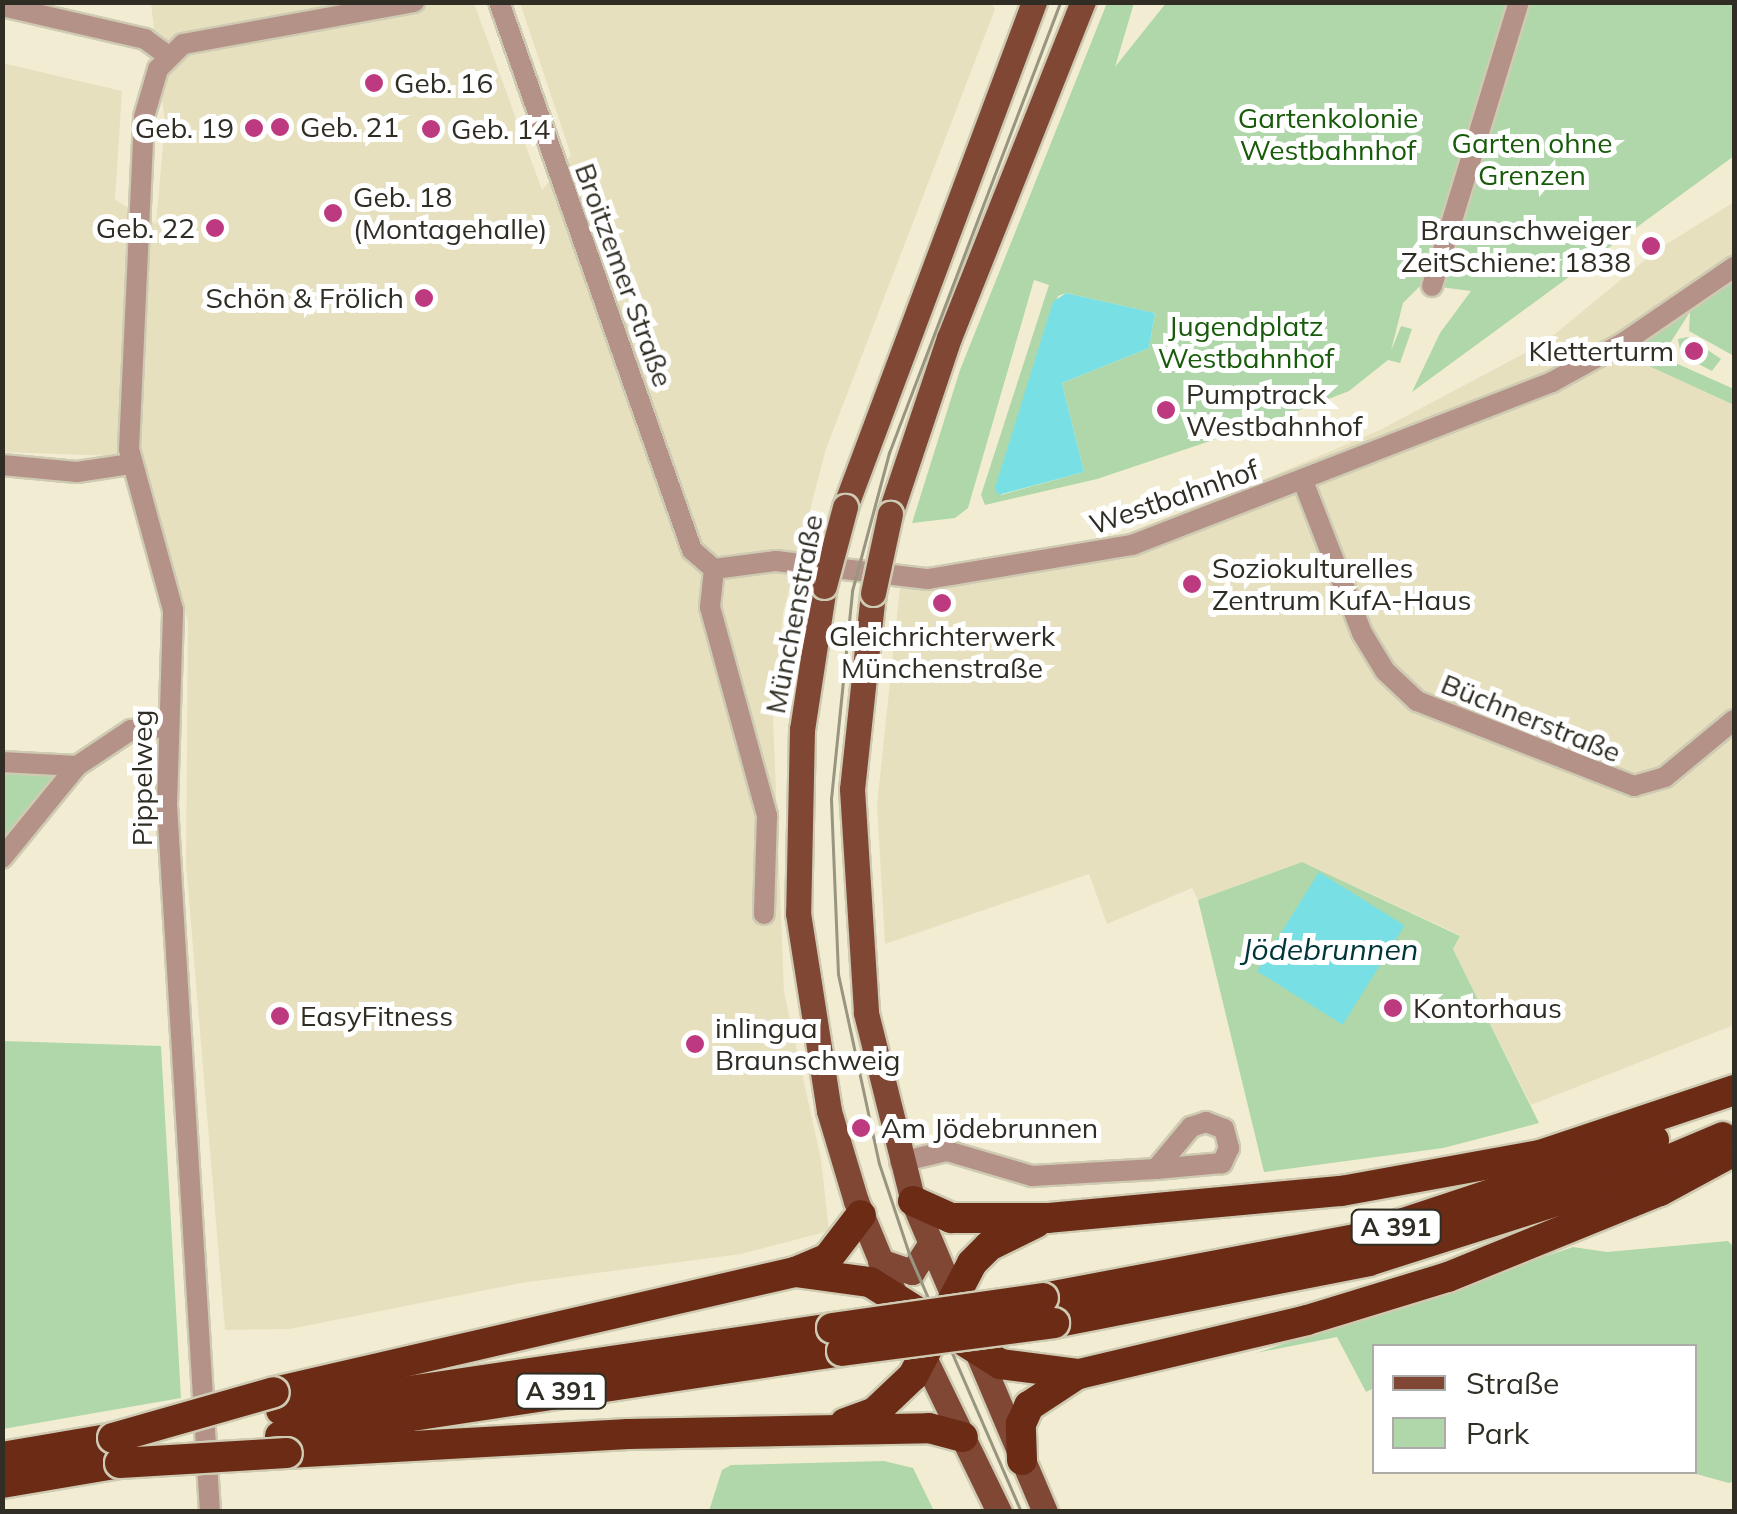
<!DOCTYPE html>
<meta charset="utf-8">
<style>
body{margin:0}
#map{position:relative;width:1737px;height:1514px;overflow:hidden;background:#f2edd2;font-family:Mulish,sans-serif}
div>[style]{position:absolute}
.built>*{inset:0;background:#e7e0bf}
.green>*{inset:0;background:#afd7a9}
.water>*{inset:0;background:#78e0e5;transform-origin:0 0}
.roads{filter:drop-shadow(2px 0 #cfcbb3) drop-shadow(-2px 0 #cfcbb3) drop-shadow(0 2px #cfcbb3) drop-shadow(0 -2px #cfcbb3)}
.minor>*{height:20px;margin:-10px;padding:0 10px;transform-origin:10px;border-radius:10px;background:#b49287}
.major>*{height:25px;margin:-12.5px;padding:0 12.5px;transform-origin:12.5px;border-radius:12.5px;background:#7f4734}
.highway>*{height:30px;margin:-15px;padding:0 15px;transform-origin:15px;border-radius:15px;background:#6b2b15}
.tram>*{height:2.5px;margin:-1.25px;padding:0 1.25px;transform-origin:1.25px;border-radius:1.25px;background:#989581}
.bridges{filter:drop-shadow(2px 0 #cfcbb3) drop-shadow(-2px 0 #cfcbb3) drop-shadow(0 2px #cfcbb3) drop-shadow(0 -2px #cfcbb3)}
.major-bridge>*{height:25px;margin:-12.5px;padding:0 12.5px;transform-origin:12.5px;border-radius:12.5px;background:#7f4734}
.highway-bridge>*{height:30px;margin:-15px;padding:0 15px;transform-origin:15px;border-radius:15px;background:#6b2b15}
.dots>*{width:28px;height:28px;translate:-50% -50%;box-sizing:border-box;border:5px solid #fff;border-radius:50%}
span{translate:-50% -50%;white-space:nowrap;text-align:center;line-height:1.15;-webkit-text-stroke:10px #fff;paint-order:stroke}
.shield-label span{padding:2px 8px;background:#fff;border:2px solid;border-radius:8px;-webkit-text-stroke-width:0}
.shield-label{font-size:25px;color:#302e24;font-weight:700}
.poi-label{font-size:28px;color:#302e24}
.left{translate:0 -50%;text-align:left}
.right{translate:-100% -50%;text-align:right}
.park-label{font-size:28px;color:#185b0b}
.street-label{font-size:28px;color:#302e24}
.water-label{font-size:30px;color:#013639;font-style:italic}
.frame{position:absolute;inset:0;border:5px solid #302e24;pointer-events:none}
.legend{position:absolute;left:1372px;top:1344px;width:325px;height:130px;box-sizing:border-box;background:#fff;border:2px solid #acaba7;margin:0;padding:12px 18px;list-style:none;font-size:30px;color:#302e24}
.legend li{display:flex;align-items:center;gap:20px;height:50px}
.legend b{width:50px;border:2px solid #acaba7}
</style>
<div id="map">
<div class="built">
<i style="clip-path:polygon(151px 3px,474px 3px,542px 190px,571px 155px,520px 3px,991px 3px,995px 9px,826px 449px,783px 613px,773px 718px,784px 992px,821px 1159px,829px 1231px,741px 1254px,521px 1283px,290px 1329px,225px 1330px,186px 864px,188px 622px,142px 457px,3px 452px,2px 63px,122px 91px,115px 200px,156px 224px,165px 124px)"></i>
<i style="clip-path:polygon(1734px 202px,1734px 278px,1627px 356px,1734px 405px,1734px 1025px,1531px 1105px,1453px 949px,1460px 935px,1302px 862px,1198px 900px,1192px 888px,1107px 924px,1089px 874px,885px 944px,877px 805px,902px 568px,988px 563px,1129px 537px,1380px 430px,1544px 343px,1657px 250px)"></i>
</div>
<div class="green">
<i style="clip-path:polygon(evenodd,1107px 3px,1134px 3px,1115px 67px,1166px 3px,1508px 3px,1422px 284px,1403px 303px,1391px 351px,1401px 326px,1412px 329px,1400px 363px,1388px 360px,1349px 391px,1282px 417px,1097px 479px,985px 505px,981px 495px,1049px 285px,1034px 280px,968px 508px,955px 518px,912px 523px,960px 370px,1107px 3px,1066px 293px,1155px 313px,1149px 348px,1062px 383px,1084px 472px,1001px 495px,1058px 296px,1066px 293px)"></i>
<i style="clip-path:polygon(1529px 3px,1734px 3px,1734px 156px,1412px 392px,1440px 333px,1471px 291px,1440px 287px)"></i>
<i style="clip-path:polygon(1734px 278px,1734px 356px,1689px 331px,1690px 312px,1665px 351px,1671px 361px,1734px 389px,1734px 405px,1627px 356px)"></i>
<i style="clip-path:polygon(1688px 337px,1721px 359px,1712px 371px,1681px 355px,1678px 339px)"></i>
<i style="clip-path:polygon(3px 773px,51px 774px,53px 783px,3px 851px)"></i>
<i style="clip-path:polygon(1302px 862px,1460px 936px,1453px 949px,1539px 1123px,1443px 1148px,1264px 1172px,1198px 900px)"></i>
<i style="clip-path:polygon(3px 1041px,161px 1046px,181px 1398px,3px 1429px)"></i>
<i style="clip-path:polygon(1728px 1241px,1734px 1247px,1734px 1481px,1729px 1483px,1689px 1472px,1694px 1472px,1694px 1346px,1374px 1346px,1374px 1388px,1366px 1392px,1337px 1337px,1256px 1353px,1573px 1247px,1607px 1252px)"></i>
<i style="clip-path:polygon(884px 1461px,913px 1468px,934px 1511px,709px 1511px,722px 1470px,731px 1465px)"></i>
</div>
<div class="water">
<i style="clip-path:polygon(1066px 293px,1155px 313px,1149px 348px,1062px 383px,1084px 472px,998px 495px,995px 488px,1053px 302px)"></i>
<i style="left:1319px;top:872px;width:101px;height:117px;rotate:32deg"></i>
</div>
<div class="roads">
<div class="minor">
<i style="left:499px;top:2px;width:581px;rotate:70.6deg"></i>
<i style="left:692px;top:550px;width:29px;rotate:41deg"></i>
<i style="left:714px;top:569px;width:63px;rotate:-7.4deg"></i>
<i style="left:776px;top:561px;width:153px;rotate:6.8deg"></i>
<i style="left:928px;top:579px;width:207px;rotate:-9.5deg"></i>
<i style="left:1132px;top:545px;width:451px;rotate:-21.2deg"></i>
<i style="left:1552px;top:382px;width:81px;rotate:-28.8deg"></i>
<i style="left:1623px;top:343px;width:135px;rotate:-34.4deg"></i>
<i style="left:2px;top:6px;width:147px;rotate:13deg"></i>
<i style="left:145px;top:39px;width:29px;rotate:36deg"></i>
<i style="left:1432px;top:286px;width:297px;rotate:-73deg"></i>
<i style="left:2px;top:465px;width:75px;rotate:5.3deg"></i>
<i style="left:77px;top:472px;width:55px;rotate:-8.4deg"></i>
<i style="left:1303px;top:481px;width:163px;rotate:68.8deg"></i>
<i style="left:1362px;top:633px;width:44px;rotate:58.8deg"></i>
<i style="left:1385px;top:671px;width:44px;rotate:43.2deg"></i>
<i style="left:1417px;top:701px;width:233px;rotate:21.4deg"></i>
<i style="left:1634px;top:786px;width:32px;rotate:-16deg"></i>
<i style="left:1665px;top:777px;width:89px;rotate:-39.6deg"></i>
<i style="left:714px;top:569px;width:38px;rotate:96deg"></i>
<i style="left:710px;top:607px;width:217px;rotate:74.7deg"></i>
<i style="left:767px;top:816px;width:98px;rotate:91.8deg"></i>
<i style="left:2px;top:762px;width:75px;rotate:3.1deg"></i>
<i style="left:2px;top:858px;width:119px;rotate:-50.8deg"></i>
<i style="left:77px;top:766px;width:65px;rotate:-33.7deg"></i>
<i style="left:131px;top:730px;width:35px;rotate:-5deg"></i>
<i style="left:900px;top:1162px;width:48px;rotate:-13.2deg"></i>
<i style="left:947px;top:1151px;width:89px;rotate:16.4deg"></i>
<i style="left:1032px;top:1176px;width:124px;rotate:-3.2deg"></i>
<i style="left:1156px;top:1169px;width:55px;rotate:-50.2deg"></i>
<i style="left:1191px;top:1127px;width:16px;rotate:-18deg"></i>
<i style="left:1206px;top:1122px;width:19px;rotate:21deg"></i>
<i style="left:1224px;top:1129px;width:20px;rotate:75deg"></i>
<i style="left:1229px;top:1148px;width:17px;rotate:115deg"></i>
<i style="left:1222px;top:1163px;width:66px;rotate:174.8deg"></i>
<i style="left:210px;top:1512px;width:708px;rotate:-93.48deg"></i>
<i style="left:167px;top:805px;width:195px;rotate:-88.2deg"></i>
<i style="left:173px;top:610px;width:167px;rotate:-105.3deg"></i>
<i style="left:129px;top:449px;width:332px;rotate:-87.4deg"></i>
<i style="left:144px;top:117px;width:50px;rotate:-73.7deg"></i>
<i style="left:158px;top:69px;width:35px;rotate:-45deg"></i>
<i style="left:183px;top:44px;width:235px;rotate:-10.3deg"></i>
</div>
<div class="major">
<i style="left:845px;top:507px;width:539px;rotate:-69.48deg"></i>
<i style="left:890px;top:514px;width:186px;rotate:-71.5deg"></i>
<i style="left:949px;top:338px;width:362px;rotate:-68.3deg"></i>
<i style="left:824px;top:586px;width:145px;rotate:98.7deg"></i>
<i style="left:802px;top:729px;width:184px;rotate:91.2deg"></i>
<i style="left:798px;top:913px;width:200px;rotate:81.1deg"></i>
<i style="left:829px;top:1111px;width:94px;rotate:73.3deg"></i>
<i style="left:856px;top:1201px;width:113px;rotate:67.5deg"></i>
<i style="left:873px;top:593px;width:197px;rotate:96.1deg"></i>
<i style="left:852px;top:789px;width:224px;rotate:86.4deg"></i>
<i style="left:866px;top:1013px;width:194px;rotate:76deg"></i>
<i style="left:913px;top:1201px;width:338px;rotate:67deg"></i>
<i style="left:880px;top:1261px;width:34px;rotate:19deg"></i>
<i style="left:912px;top:1272px;width:33px;rotate:-57deg"></i>
<i style="left:918px;top:1345px;width:186px;rotate:64.1deg"></i>
</div>
<div class="highway">
<i style="left:913px;top:1201px;width:42px;rotate:24.1deg"></i>
<i style="left:951px;top:1218px;width:97px"></i>
<i style="left:1048px;top:1218px;width:294px;rotate:-5.3deg"></i>
<i style="left:1341px;top:1191px;width:202px;rotate:-10.3deg"></i>
<i style="left:1540px;top:1155px;width:205px;rotate:-18.5deg"></i>
<i style="left:795px;top:1272px;width:76px;rotate:7.6deg"></i>
<i style="left:870px;top:1282px;width:154px;rotate:32.2deg"></i>
<i style="left:1000px;top:1364px;width:80px;rotate:7.2deg"></i>
<i style="left:1079px;top:1374px;width:234px;rotate:-13.3deg"></i>
<i style="left:1307px;top:1320px;width:147px;rotate:-17deg"></i>
<i style="left:1448px;top:1277px;width:229px;rotate:-22.1deg"></i>
<i style="left:1660px;top:1191px;width:84px;rotate:-28.4deg"></i>
<i style="left:1043px;top:1298px;width:318px;rotate:-10.7deg"></i>
<i style="left:1355px;top:1239px;width:315px;rotate:-18.3deg"></i>
<i style="left:1054px;top:1323px;width:321px;rotate:-11.1deg"></i>
<i style="left:1369px;top:1261px;width:257px;rotate:-17.7deg"></i>
<i style="left:1614px;top:1183px;width:118px;rotate:-22.9deg"></i>
<i style="left:274px;top:1392px;width:535px;rotate:-12.97deg"></i>
<i style="left:795px;top:1272px;width:36px;rotate:-23deg"></i>
<i style="left:828px;top:1258px;width:54px;rotate:-52.5deg"></i>
<i style="left:281px;top:1410px;width:557px;rotate:-8.46deg"></i>
<i style="left:845px;top:1423px;width:32px;rotate:-20deg"></i>
<i style="left:875px;top:1412px;width:52px;rotate:-43.5deg"></i>
<i style="left:913px;top:1376px;width:127px;rotate:-62.4deg"></i>
<i style="left:972px;top:1263px;width:24px;rotate:-45deg"></i>
<i style="left:989px;top:1246px;width:52px;rotate:-26.1deg"></i>
<i style="left:280px;top:1436px;width:568px;rotate:-8.6deg"></i>
<i style="left:287px;top:1453px;width:342px;rotate:-3.2deg"></i>
<i style="left:628px;top:1434px;width:301px;rotate:-1.1deg"></i>
<i style="left:929px;top:1428px;width:35px;rotate:15deg"></i>
<i style="left:2px;top:1457px;width:113px;rotate:-9.7deg"></i>
<i style="left:1022px;top:1460px;width:36px;rotate:-92deg"></i>
<i style="left:1021px;top:1424px;width:20px;rotate:-66deg"></i>
<i style="left:1029px;top:1406px;width:56px;rotate:-33.4deg"></i>
<i style="left:2px;top:1483px;width:120px;rotate:-9.6deg"></i>
</div>
</div>
<div class="tram">
<i style="left:1021px;top:1512px;width:278px;rotate:-113.5deg"></i>
<i style="left:910px;top:1257px;width:98px;rotate:-108.4deg"></i>
<i style="left:879px;top:1164px;width:194px;rotate:-102.2deg"></i>
<i style="left:838px;top:974px;width:175px;rotate:-92.3deg"></i>
<i style="left:831px;top:799px;width:209px;rotate:-84.2deg"></i>
<i style="left:852px;top:591px;width:143px;rotate:-75deg"></i>
<i style="left:889px;top:453px;width:482px;rotate:-69.2deg"></i>
</div>
<div class="bridges">
<div class="major-bridge">
<i style="left:824px;top:586px;width:82px;rotate:-75.1deg"></i>
<i style="left:873px;top:593px;width:81px;rotate:-77.9deg"></i>
</div>
<div class="highway-bridge">
<i style="left:832px;top:1328px;width:213px;rotate:-8.1deg"></i>
<i style="left:842px;top:1351px;width:214px;rotate:-7.5deg"></i>
<i style="left:113px;top:1438px;width:167px;rotate:-15.9deg"></i>
<i style="left:120px;top:1463px;width:167px;rotate:-3.4deg"></i>
</div>
</div>
<div class="dots">
<i style="left:374px;top:83px;background:#bd3a80"></i>
<i style="left:280px;top:127px;background:#bd3a80"></i>
<i style="left:254px;top:128px;background:#bd3a80"></i>
<i style="left:431px;top:129px;background:#bd3a80"></i>
<i style="left:333px;top:213px;background:#bd3a80"></i>
<i style="left:215px;top:228px;background:#bd3a80"></i>
<i style="left:1651px;top:246px;background:#bd3a80"></i>
<i style="left:424px;top:298px;background:#bd3a80"></i>
<i style="left:1694px;top:351px;background:#bd3a80"></i>
<i style="left:1166px;top:410px;background:#bd3a80"></i>
<i style="left:1192px;top:584px;background:#bd3a80"></i>
<i style="left:942px;top:603px;background:#bd3a80"></i>
<i style="left:1393px;top:1008px;background:#bd3a80"></i>
<i style="left:280px;top:1016px;background:#bd3a80"></i>
<i style="left:695px;top:1044px;background:#bd3a80"></i>
<i style="left:861px;top:1128px;background:#bd3a80"></i>
</div>
<div class="shield-label">
<span style="left:1396px;top:1227px">A 391</span>
<span style="left:561px;top:1391px">A 391</span>
</div>
<div class="poi-label">
<span class="left" style="left:394px;top:83px">Geb. 16</span>
<span class="left" style="left:300px;top:127px">Geb. 21</span>
<span class="right" style="left:234px;top:128px">Geb. 19</span>
<span class="left" style="left:451px;top:129px">Geb. 14</span>
<span class="left" style="left:353px;top:213px">Geb. 18<br>(Montagehalle)</span>
<span class="right" style="left:195px;top:228px">Geb. 22</span>
<span class="right" style="left:1631px;top:246px">Braunschweiger<br>ZeitSchiene: 1838</span>
<span class="right" style="left:404px;top:298px">Schön &amp; Frölich</span>
<span class="right" style="left:1674px;top:351px">Kletterturm</span>
<span class="left" style="left:1186px;top:410px">Pumptrack<br>Westbahnhof</span>
<span class="left" style="left:1212px;top:584px">Soziokulturelles<br>Zentrum KufA-Haus</span>
<span style="left:942px;top:652px">Gleichrichterwerk<br>Münchenstraße</span>
<span class="left" style="left:1413px;top:1008px">Kontorhaus</span>
<span class="left" style="left:300px;top:1016px">EasyFitness</span>
<span class="left" style="left:715px;top:1044px">inlingua<br>Braunschweig</span>
<span class="left" style="left:881px;top:1128px">Am Jödebrunnen</span>
</div>
<div class="park-label">
<span style="left:1328px;top:134px">Gartenkolonie<br>Westbahnhof</span>
<span style="left:1532px;top:159px">Garten ohne<br>Grenzen</span>
<span style="left:1246px;top:342px">Jugendplatz<br>Westbahnhof</span>
</div>
<div class="street-label">
<span style="left:624px;top:275px;rotate:70deg">Broitzemer Straße</span>
<span style="left:1174px;top:497px;rotate:-19deg">Westbahnhof</span>
<span style="left:794px;top:614px;rotate:-79deg">Münchenstraße</span>
<span style="left:1531px;top:718px;rotate:22deg">Büchnerstraße</span>
<span style="left:142px;top:778px;rotate:-90deg">Pippelweg</span>
</div>
<div class="water-label">
<span style="left:1330px;top:949px">Jödebrunnen</span>
</div>
<div class="frame"></div>
<ul class="legend">
<li><b style="height:12px;background:#7f4734"></b>Straße</li>
<li><b style="height:28px;background:#afd7a9"></b>Park</li>
</ul>
</div>
